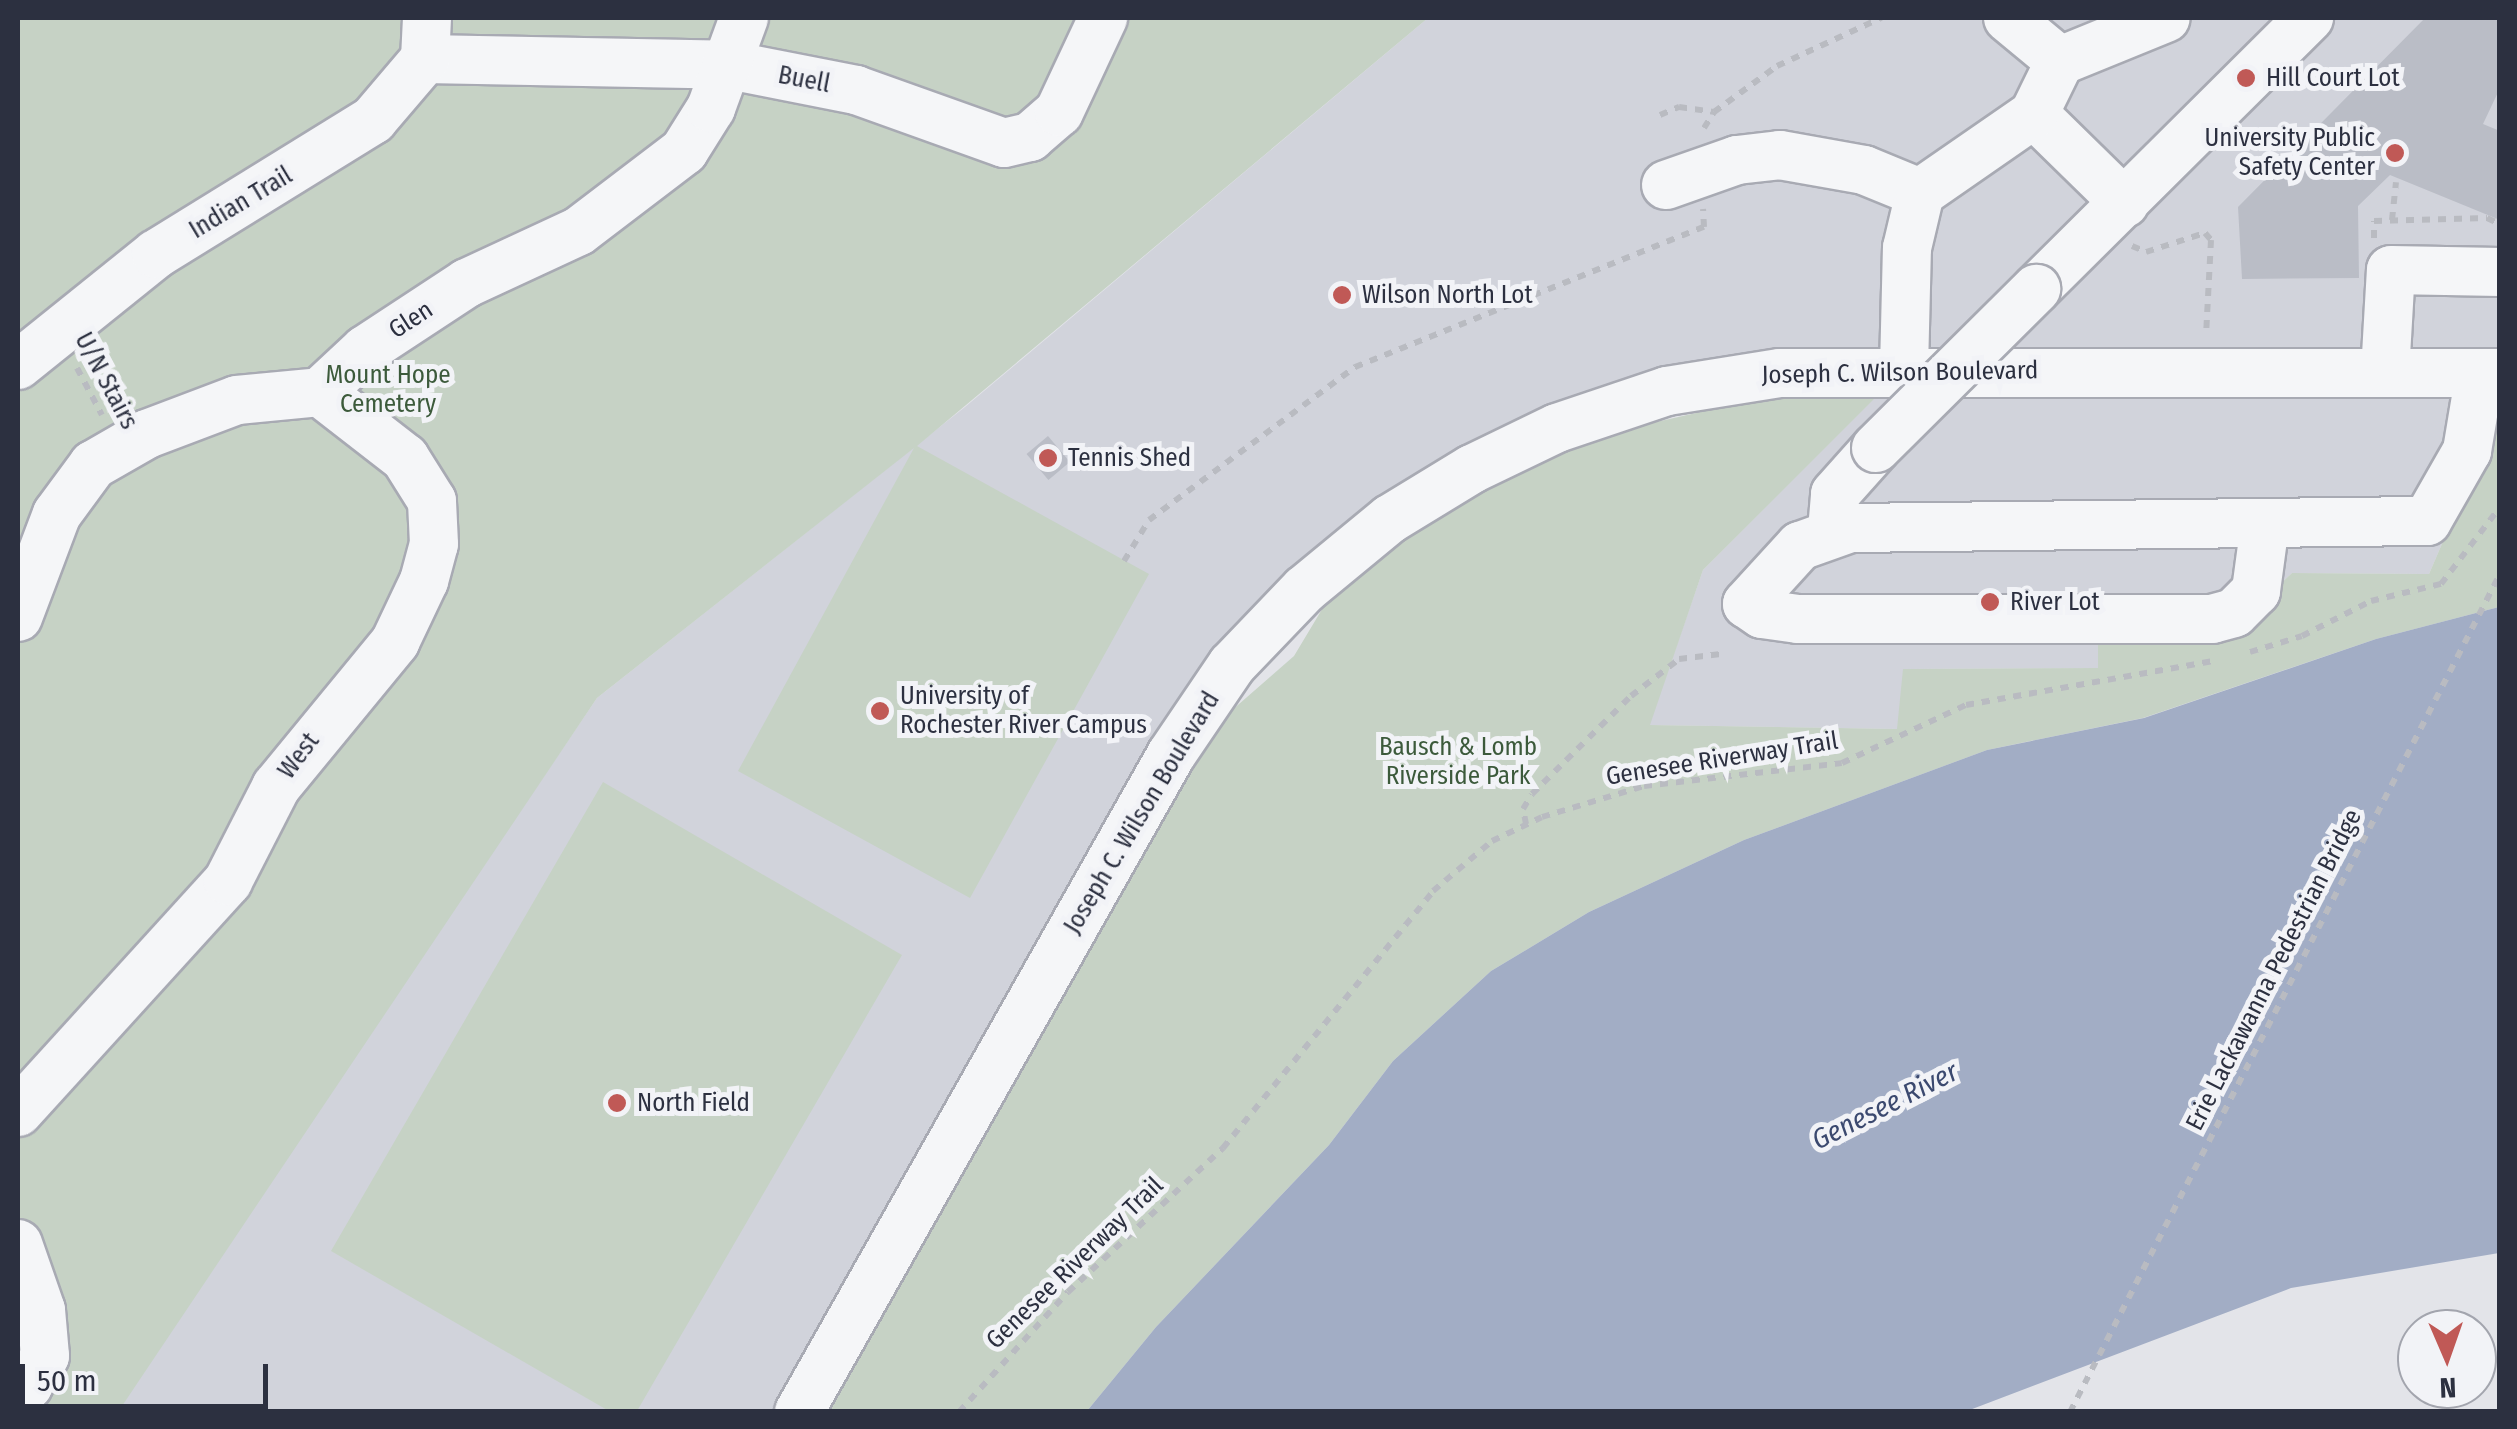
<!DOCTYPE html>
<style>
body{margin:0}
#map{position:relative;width:2517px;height:1429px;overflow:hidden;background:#e3e4e9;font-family:"Fira Sans Condensed",sans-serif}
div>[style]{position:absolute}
.built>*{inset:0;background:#d1d3db}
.green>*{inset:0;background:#c6d2c5}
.water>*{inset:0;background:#a2adc5}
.building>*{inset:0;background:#babdc6;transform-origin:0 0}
.path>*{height:6px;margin-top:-3px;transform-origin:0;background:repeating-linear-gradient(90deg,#b9bbc1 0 8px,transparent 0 16px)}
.roads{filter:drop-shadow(2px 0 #a8aab3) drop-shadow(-2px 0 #a8aab3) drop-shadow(0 2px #a8aab3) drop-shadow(0 -2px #a8aab3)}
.minor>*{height:48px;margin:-24px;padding:0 24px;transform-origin:24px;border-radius:24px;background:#f5f6f8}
.bridges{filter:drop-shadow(2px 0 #a8aab3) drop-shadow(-2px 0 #a8aab3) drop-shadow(0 2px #a8aab3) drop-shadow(0 -2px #a8aab3)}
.minor-bridge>*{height:48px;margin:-24px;padding:0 24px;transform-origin:24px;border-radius:24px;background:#f5f6f8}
.dots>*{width:28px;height:28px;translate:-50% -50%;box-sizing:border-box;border:5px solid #f2f3f7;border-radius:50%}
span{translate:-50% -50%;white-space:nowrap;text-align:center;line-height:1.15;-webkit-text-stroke:10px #f2f3f7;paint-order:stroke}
.poi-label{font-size:25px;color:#2c3040}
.left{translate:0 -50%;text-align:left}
.right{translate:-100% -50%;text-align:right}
.street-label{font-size:25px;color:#2c3040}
.park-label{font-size:25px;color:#3c5a3b}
.water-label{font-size:28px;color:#3b496f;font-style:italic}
.frame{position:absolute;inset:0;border:20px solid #2c3040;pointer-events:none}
.north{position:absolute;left:2397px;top:1309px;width:100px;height:100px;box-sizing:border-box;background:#f2f3f7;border:2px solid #a3a5ae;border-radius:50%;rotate:178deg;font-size:28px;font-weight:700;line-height:40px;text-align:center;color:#2c3040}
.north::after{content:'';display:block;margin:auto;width:35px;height:45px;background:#c05956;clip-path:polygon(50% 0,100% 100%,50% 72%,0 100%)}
.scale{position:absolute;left:20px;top:1364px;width:248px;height:45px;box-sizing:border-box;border:5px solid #2c3040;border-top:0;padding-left:12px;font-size:30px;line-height:35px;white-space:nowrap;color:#2c3040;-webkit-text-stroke:8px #f2f3f7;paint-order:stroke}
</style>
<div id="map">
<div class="built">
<i style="clip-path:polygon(1428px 18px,2499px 18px,2499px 411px,2429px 574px,2292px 573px,2280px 584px,2276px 605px,2241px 633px,2098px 642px,2098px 668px,1904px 669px,1898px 729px,1649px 725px,1703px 570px,1923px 348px,1756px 354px,1260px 603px,1199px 671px,1147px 749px,772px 1411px,112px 1412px,597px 698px,965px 407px)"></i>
</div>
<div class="green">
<i style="clip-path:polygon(18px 18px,1428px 18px,917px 446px,1149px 574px,970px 898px,738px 771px,914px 448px,597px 698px,118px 1412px,18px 1411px)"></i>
<i style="clip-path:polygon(1881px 392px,1703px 570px,1650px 725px,1897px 729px,1903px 669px,2098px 668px,2098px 641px,2241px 633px,2276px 605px,2280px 584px,2292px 573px,2429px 574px,2499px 411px,2499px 607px,2376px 639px,2143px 718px,1987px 750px,1744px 840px,1589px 912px,1491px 971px,1393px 1061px,1329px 1145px,1156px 1327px,1087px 1411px,825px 1412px,1215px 725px,1294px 656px,1330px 596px,1454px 503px,1607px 433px,1772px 396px)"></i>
<i style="clip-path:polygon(603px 782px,902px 955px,637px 1411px,609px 1411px,331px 1251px)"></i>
</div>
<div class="water">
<i style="clip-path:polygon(2499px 607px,2499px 1253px,2291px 1288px,1967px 1411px,1087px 1411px,1156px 1327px,1329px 1145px,1393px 1061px,1491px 971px,1589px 912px,1744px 840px,1987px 750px,2144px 718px,2376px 639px)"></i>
</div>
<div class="building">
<i style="clip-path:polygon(2425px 18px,2500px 18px,2500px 88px,2483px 124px,2500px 131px,2500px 220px,2390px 175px,2358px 206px,2359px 278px,2242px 279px,2238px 207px)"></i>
<i style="left:1048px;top:436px;width:34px;height:28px;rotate:50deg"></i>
</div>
<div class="path">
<i style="left:1660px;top:115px;width:21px;rotate:-23deg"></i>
<i style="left:1679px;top:107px;width:35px;rotate:8deg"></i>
<i style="left:1714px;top:112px;width:78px;rotate:-36.1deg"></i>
<i style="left:1777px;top:66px;width:115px;rotate:-24.8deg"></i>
<i style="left:1704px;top:128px;width:19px;rotate:-58deg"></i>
<i style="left:2392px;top:220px;width:38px;rotate:-84deg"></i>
<i style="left:2374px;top:238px;width:17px;rotate:-90deg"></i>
<i style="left:2374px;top:221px;width:113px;rotate:-1.5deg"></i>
<i style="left:2487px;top:218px;width:14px;rotate:25deg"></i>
<i style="left:2132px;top:246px;width:15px;rotate:23deg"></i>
<i style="left:2146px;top:252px;width:62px;rotate:-17.9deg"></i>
<i style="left:2205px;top:233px;width:9px;rotate:49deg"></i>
<i style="left:2211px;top:240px;width:95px;rotate:93deg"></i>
<i style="left:77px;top:368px;width:53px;rotate:62deg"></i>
<i style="left:1124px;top:561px;width:48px;rotate:-58.6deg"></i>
<i style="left:1149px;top:520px;width:257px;rotate:-36.6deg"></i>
<i style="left:1355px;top:367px;width:376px;rotate:-21.9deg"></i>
<i style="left:1704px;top:227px;width:18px;rotate:-93deg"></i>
<i style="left:2250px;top:652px;width:54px;rotate:-17.1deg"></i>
<i style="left:2302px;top:636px;width:77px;rotate:-26.9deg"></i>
<i style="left:2371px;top:601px;width:72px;rotate:-13.7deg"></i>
<i style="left:2441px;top:584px;width:97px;rotate:-52.5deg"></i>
<i style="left:1526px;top:824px;width:15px;rotate:-101deg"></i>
<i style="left:1523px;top:809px;width:17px;rotate:-59deg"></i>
<i style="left:1532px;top:794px;width:139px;rotate:-44.7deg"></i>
<i style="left:1631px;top:696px;width:61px;rotate:-37.6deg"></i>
<i style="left:1679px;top:659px;width:42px;rotate:-6.8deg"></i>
<i style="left:959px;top:1412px;width:162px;rotate:-47.8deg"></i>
<i style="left:1068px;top:1292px;width:212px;rotate:-42.9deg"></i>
<i style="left:1223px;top:1148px;width:332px;rotate:-50.7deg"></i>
<i style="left:1433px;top:891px;width:77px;rotate:-40.3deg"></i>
<i style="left:1492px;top:841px;width:55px;rotate:-25.6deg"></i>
<i style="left:1542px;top:817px;width:107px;rotate:-16.9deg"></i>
<i style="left:1644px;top:786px;width:199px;rotate:-6.6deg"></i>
<i style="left:1842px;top:763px;width:137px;rotate:-25.1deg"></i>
<i style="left:1966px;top:705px;width:251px;rotate:-10.1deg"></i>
<i style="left:2070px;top:1412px;width:942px;rotate:-62.84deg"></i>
</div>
<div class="roads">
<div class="minor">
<i style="left:2008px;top:18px;width:67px;rotate:39.6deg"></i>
<i style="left:425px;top:59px;width:304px;rotate:1.1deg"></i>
<i style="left:729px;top:65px;width:129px;rotate:11.1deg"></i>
<i style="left:856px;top:90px;width:157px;rotate:19.7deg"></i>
<i style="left:1004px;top:143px;width:27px;rotate:-13deg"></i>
<i style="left:1030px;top:137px;width:38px;rotate:-41deg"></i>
<i style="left:1059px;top:112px;width:104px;rotate:-64.9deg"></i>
<i style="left:2060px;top:61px;width:114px;rotate:-22.1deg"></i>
<i style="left:2034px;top:114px;width:127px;rotate:44.4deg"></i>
<i style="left:1666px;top:185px;width:75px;rotate:-19.4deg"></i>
<i style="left:1737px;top:160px;width:43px;rotate:-6.6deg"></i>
<i style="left:1780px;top:155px;width:85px;rotate:10.1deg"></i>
<i style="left:1864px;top:170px;width:61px;rotate:22.3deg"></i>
<i style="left:2036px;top:289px;width:385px;rotate:-44.8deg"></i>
<i style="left:18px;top:365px;width:177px;rotate:-38.8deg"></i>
<i style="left:156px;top:254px;width:255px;rotate:-31.7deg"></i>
<i style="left:373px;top:120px;width:80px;rotate:-49.6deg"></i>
<i style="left:425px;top:59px;width:41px;rotate:-87.2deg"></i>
<i style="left:1904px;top:369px;width:121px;rotate:-88.6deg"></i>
<i style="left:1907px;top:248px;width:57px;rotate:-76.7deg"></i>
<i style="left:1920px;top:193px;width:139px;rotate:-34.7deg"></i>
<i style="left:2034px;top:114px;width:59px;rotate:-63.9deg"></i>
<i style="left:2385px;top:373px;width:103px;rotate:-86.7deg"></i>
<i style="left:2391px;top:270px;width:109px;rotate:1.1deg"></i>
<i style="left:2265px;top:524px;width:68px;rotate:97.7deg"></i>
<i style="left:2256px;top:591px;width:31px;rotate:135deg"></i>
<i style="left:2234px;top:613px;width:23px;rotate:165deg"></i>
<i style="left:2212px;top:619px;width:414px;rotate:180deg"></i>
<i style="left:1798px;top:619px;width:36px;rotate:-172deg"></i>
<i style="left:1762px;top:614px;width:18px;rotate:-146deg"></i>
<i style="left:1747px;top:604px;width:79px;rotate:-47.6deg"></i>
<i style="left:1800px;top:546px;width:53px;rotate:-19.8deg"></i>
<i style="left:1850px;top:528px;width:577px;rotate:-0.7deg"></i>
<i style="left:2427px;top:521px;width:81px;rotate:-60.3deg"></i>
<i style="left:2467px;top:451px;width:79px;rotate:-80.5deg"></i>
<i style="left:1832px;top:530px;width:36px;rotate:-85deg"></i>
<i style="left:1835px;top:494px;width:62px;rotate:-48.3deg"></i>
<i style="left:18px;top:617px;width:110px;rotate:-69.3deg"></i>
<i style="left:57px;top:514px;width:61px;rotate:-53.7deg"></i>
<i style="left:93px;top:465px;width:62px;rotate:-29.9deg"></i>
<i style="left:147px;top:434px;width:96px;rotate:-20.7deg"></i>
<i style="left:237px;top:400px;width:83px;rotate:-5.5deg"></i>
<i style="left:320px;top:392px;width:62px;rotate:-43deg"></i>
<i style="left:365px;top:350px;width:122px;rotate:-33.3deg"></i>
<i style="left:467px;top:283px;width:123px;rotate:-24.9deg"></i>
<i style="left:579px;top:231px;width:132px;rotate:-37.3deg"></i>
<i style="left:684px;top:151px;width:51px;rotate:-57.9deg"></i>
<i style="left:711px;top:108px;width:96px;rotate:-69.9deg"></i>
<i style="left:18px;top:1112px;width:312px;rotate:-47.7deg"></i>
<i style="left:228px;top:881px;width:106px;rotate:-62.9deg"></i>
<i style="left:276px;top:787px;width:188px;rotate:-50.6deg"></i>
<i style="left:395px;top:642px;width:68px;rotate:-64.6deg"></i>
<i style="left:424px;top:581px;width:38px;rotate:-75deg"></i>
<i style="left:434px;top:544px;width:43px;rotate:-92.7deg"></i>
<i style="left:432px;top:501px;width:51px;rotate:-122.1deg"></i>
<i style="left:405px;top:458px;width:108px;rotate:-142.2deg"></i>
<i style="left:18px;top:1244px;width:70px;rotate:70.8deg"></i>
<i style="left:41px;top:1310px;width:46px;rotate:85deg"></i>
<i style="left:45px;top:1356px;width:34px;rotate:120deg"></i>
<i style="left:28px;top:1386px;width:11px;rotate:153deg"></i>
<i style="left:799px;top:1412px;width:755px;rotate:-60.48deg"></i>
<i style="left:1171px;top:755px;width:109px;rotate:-55.9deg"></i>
<i style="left:1232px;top:665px;width:105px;rotate:-46.2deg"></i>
<i style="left:1305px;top:589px;width:110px;rotate:-39.5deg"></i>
<i style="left:1390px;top:519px;width:96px;rotate:-31.4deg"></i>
<i style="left:1472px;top:469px;width:94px;rotate:-25.8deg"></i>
<i style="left:1557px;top:428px;width:116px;rotate:-18.6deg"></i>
<i style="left:1667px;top:391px;width:114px;rotate:-9.1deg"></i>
<i style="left:1780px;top:373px;width:720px"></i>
</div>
</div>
<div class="bridges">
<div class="minor-bridge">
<i style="left:1876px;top:448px;width:226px;rotate:-44.8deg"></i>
</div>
</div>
<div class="dots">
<i style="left:2246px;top:78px;background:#c05956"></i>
<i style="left:2395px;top:153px;background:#c05956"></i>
<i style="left:1342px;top:295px;background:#c05956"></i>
<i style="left:1048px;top:458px;background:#c05956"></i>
<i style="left:1990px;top:602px;background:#c05956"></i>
<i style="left:880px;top:711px;background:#c05956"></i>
<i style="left:617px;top:1103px;background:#c05956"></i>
</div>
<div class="poi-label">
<span class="left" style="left:2266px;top:78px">Hill Court Lot</span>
<span class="right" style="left:2375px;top:153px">University Public<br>Safety Center</span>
<span class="left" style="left:1362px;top:295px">Wilson North Lot</span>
<span class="left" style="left:1068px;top:458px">Tennis Shed</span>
<span class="left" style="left:2010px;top:602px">River Lot</span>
<span class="left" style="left:900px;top:711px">University of<br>Rochester River Campus</span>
<span class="left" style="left:637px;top:1103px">North Field</span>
</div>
<div class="street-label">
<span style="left:804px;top:80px;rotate:11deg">Buell</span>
<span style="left:241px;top:203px;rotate:-31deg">Indian Trail</span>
<span style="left:411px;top:320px;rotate:-33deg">Glen</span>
<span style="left:1900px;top:373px;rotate:-1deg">Joseph C. Wilson Boulevard</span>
<span style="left:106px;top:381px;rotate:62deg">U/N Stairs</span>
<span style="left:299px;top:756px;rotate:-53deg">West</span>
<span style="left:1722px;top:759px;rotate:-9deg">Genesee Riverway Trail</span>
<span style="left:1142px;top:813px;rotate:-59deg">Joseph C. Wilson Boulevard</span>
<span style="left:2274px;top:970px;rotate:-63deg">Erie Lackawanna Pedestrian Bridge</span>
<span style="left:1075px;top:1263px;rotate:-44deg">Genesee Riverway Trail</span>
</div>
<div class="park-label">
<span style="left:388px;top:390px">Mount Hope<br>Cemetery</span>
<span style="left:1458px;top:762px">Bausch &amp; Lomb<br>Riverside Park</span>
</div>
<div class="water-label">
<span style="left:1885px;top:1106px;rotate:-27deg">Genesee River</span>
</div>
<div class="frame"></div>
<div class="north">N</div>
<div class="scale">50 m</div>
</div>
